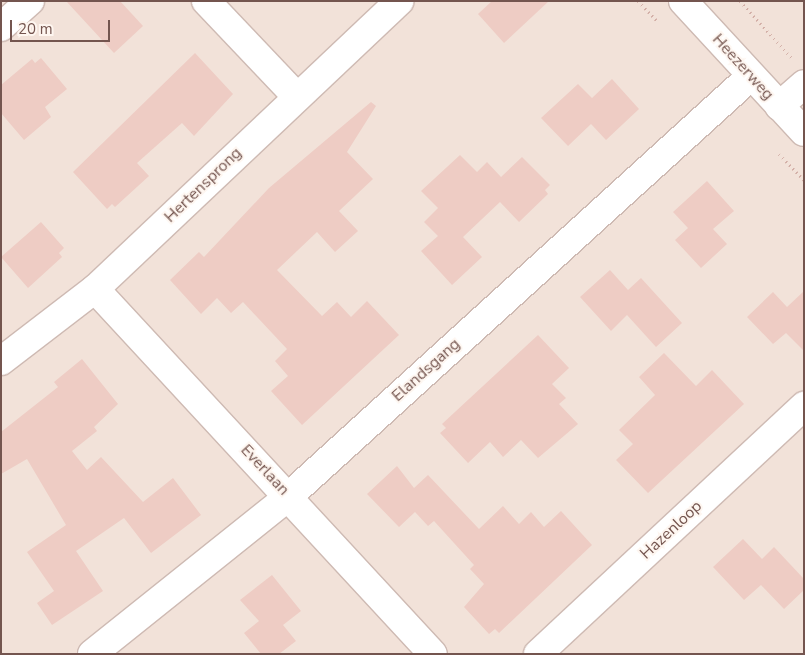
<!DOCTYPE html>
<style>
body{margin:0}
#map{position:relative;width:805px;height:655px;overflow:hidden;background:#fbf1ea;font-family:"Nunito Sans",sans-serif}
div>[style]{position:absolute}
.residential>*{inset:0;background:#f2e2d9;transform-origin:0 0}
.building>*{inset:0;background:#eeccc4}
.path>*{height:3px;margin-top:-1.5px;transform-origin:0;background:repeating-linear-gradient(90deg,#d3afa7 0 1px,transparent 0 5px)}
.roads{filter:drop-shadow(1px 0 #cebab3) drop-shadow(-1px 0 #cebab3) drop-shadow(0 1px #cebab3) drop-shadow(0 -1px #cebab3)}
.minor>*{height:28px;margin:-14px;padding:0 14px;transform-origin:14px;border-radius:14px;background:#fff}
span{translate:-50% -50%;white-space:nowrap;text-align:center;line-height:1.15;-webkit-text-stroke:4px #fef6f0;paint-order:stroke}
.street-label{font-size:16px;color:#74554f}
.frame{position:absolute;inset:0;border:2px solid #74554f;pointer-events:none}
.scale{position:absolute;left:10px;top:20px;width:100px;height:22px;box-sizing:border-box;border:2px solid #74554f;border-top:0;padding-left:6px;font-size:15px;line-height:18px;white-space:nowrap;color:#74554f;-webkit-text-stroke:4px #fef6f0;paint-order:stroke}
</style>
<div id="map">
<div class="residential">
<i style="left:1px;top:1px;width:803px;height:653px"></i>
</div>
<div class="building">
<i style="clip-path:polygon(66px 1px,120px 1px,143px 26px,114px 53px)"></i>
<i style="clip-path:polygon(492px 1px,549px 1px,504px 43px,478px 14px)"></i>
<i style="clip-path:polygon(195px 53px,233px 94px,194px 136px,182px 123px,137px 163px,149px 176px,115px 207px,112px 204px,107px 209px,73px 172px)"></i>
<i style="clip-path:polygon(41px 58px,67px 89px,45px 107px,51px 117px,24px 140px,1px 113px,1px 85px,32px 59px,35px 63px)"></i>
<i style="clip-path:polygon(612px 79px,639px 109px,606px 140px,591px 124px,568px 146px,541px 118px,578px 84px,592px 98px)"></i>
<i style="clip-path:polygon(371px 102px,376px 106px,347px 152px,373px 179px,339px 211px,358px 231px,335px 252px,317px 232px,277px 270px,322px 316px,337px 302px,351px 317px,367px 301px,399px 335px,302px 425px,271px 391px,288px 376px,275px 361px,287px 349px,243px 302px,231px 313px,217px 298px,201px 314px,170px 280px,199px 252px,204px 257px,269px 188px)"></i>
<i style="clip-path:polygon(460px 155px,477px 172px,487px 162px,501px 177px,522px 157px,550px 185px,545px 190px,548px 194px,519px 222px,500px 202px,463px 237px,482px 257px,452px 285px,421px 251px,438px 236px,424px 222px,438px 208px,421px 191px)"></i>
<i style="clip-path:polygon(707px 181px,734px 211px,713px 229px,727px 244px,701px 268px,675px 240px,688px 228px,673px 212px)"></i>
<i style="clip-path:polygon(41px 222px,64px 248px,59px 253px,62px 257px,28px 288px,1px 257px)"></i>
<i style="clip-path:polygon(610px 270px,628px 290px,641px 278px,682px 323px,656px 347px,627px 315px,611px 331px,580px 297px)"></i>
<i style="clip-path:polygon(804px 291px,804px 351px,786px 333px,773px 344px,747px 317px,773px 292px,787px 307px)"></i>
<i style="clip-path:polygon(538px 335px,569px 368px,552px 384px,566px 398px,559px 404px,578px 424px,538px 458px,521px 440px,503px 457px,490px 442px,468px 463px,440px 433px,446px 428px,442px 424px)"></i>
<i style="clip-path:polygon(664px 353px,696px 386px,712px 370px,744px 404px,648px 493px,616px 460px,633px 444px,619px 430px,655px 395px,639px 377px)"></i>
<i style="clip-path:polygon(82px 359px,118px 404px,94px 427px,97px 431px,72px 451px,87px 470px,101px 457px,143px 502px,173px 478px,201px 515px,151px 553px,124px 518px,76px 551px,103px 591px,52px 625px,37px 603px,54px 591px,27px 552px,66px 525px,27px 459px,1px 474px,1px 432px,58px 387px,54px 382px)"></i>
<i style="clip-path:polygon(397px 466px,414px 488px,428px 475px,479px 529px,503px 506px,519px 524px,531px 512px,544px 527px,561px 511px,592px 545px,499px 633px,495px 629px,489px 634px,464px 607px,484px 584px,470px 569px,474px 565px,434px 521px,428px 526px,415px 512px,399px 527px,367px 494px)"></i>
<i style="clip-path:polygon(743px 539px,762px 559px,774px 547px,804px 579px,804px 590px,784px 609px,761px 585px,744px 600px,713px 567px)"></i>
<i style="clip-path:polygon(272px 575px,301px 611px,283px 625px,296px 641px,279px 654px,261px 654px,244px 633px,259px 621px,240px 600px)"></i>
</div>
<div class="path">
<i style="left:638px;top:1px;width:28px;rotate:46deg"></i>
<i style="left:740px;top:1px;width:76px;rotate:47.7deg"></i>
<i style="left:779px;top:154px;width:36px;rotate:46deg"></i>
</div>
<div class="roads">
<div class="minor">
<i style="left:206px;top:1px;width:131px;rotate:46.5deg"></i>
<i style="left:683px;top:1px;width:178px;rotate:47.3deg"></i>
<i style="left:1px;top:27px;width:39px;rotate:-42deg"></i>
<i style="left:779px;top:106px;width:33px;rotate:-41deg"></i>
<i style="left:95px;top:289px;width:497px;rotate:47.2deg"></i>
<i style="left:1px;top:361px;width:118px;rotate:-37.5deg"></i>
<i style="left:95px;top:289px;width:419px;rotate:-43.4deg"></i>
<i style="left:92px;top:654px;width:253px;rotate:-38.7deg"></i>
<i style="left:289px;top:496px;width:624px;rotate:-42.27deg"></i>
<i style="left:538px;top:654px;width:364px;rotate:-43deg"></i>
</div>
</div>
<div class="street-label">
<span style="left:743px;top:67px;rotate:48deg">Heezerweg</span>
<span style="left:203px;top:185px;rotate:-44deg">Hertensprong</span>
<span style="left:426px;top:370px;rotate:-42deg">Elandsgang</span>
<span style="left:265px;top:470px;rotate:47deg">Everlaan</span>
<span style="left:671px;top:530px;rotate:-43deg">Hazenloop</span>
</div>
<div class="frame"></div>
<div class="scale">20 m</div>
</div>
